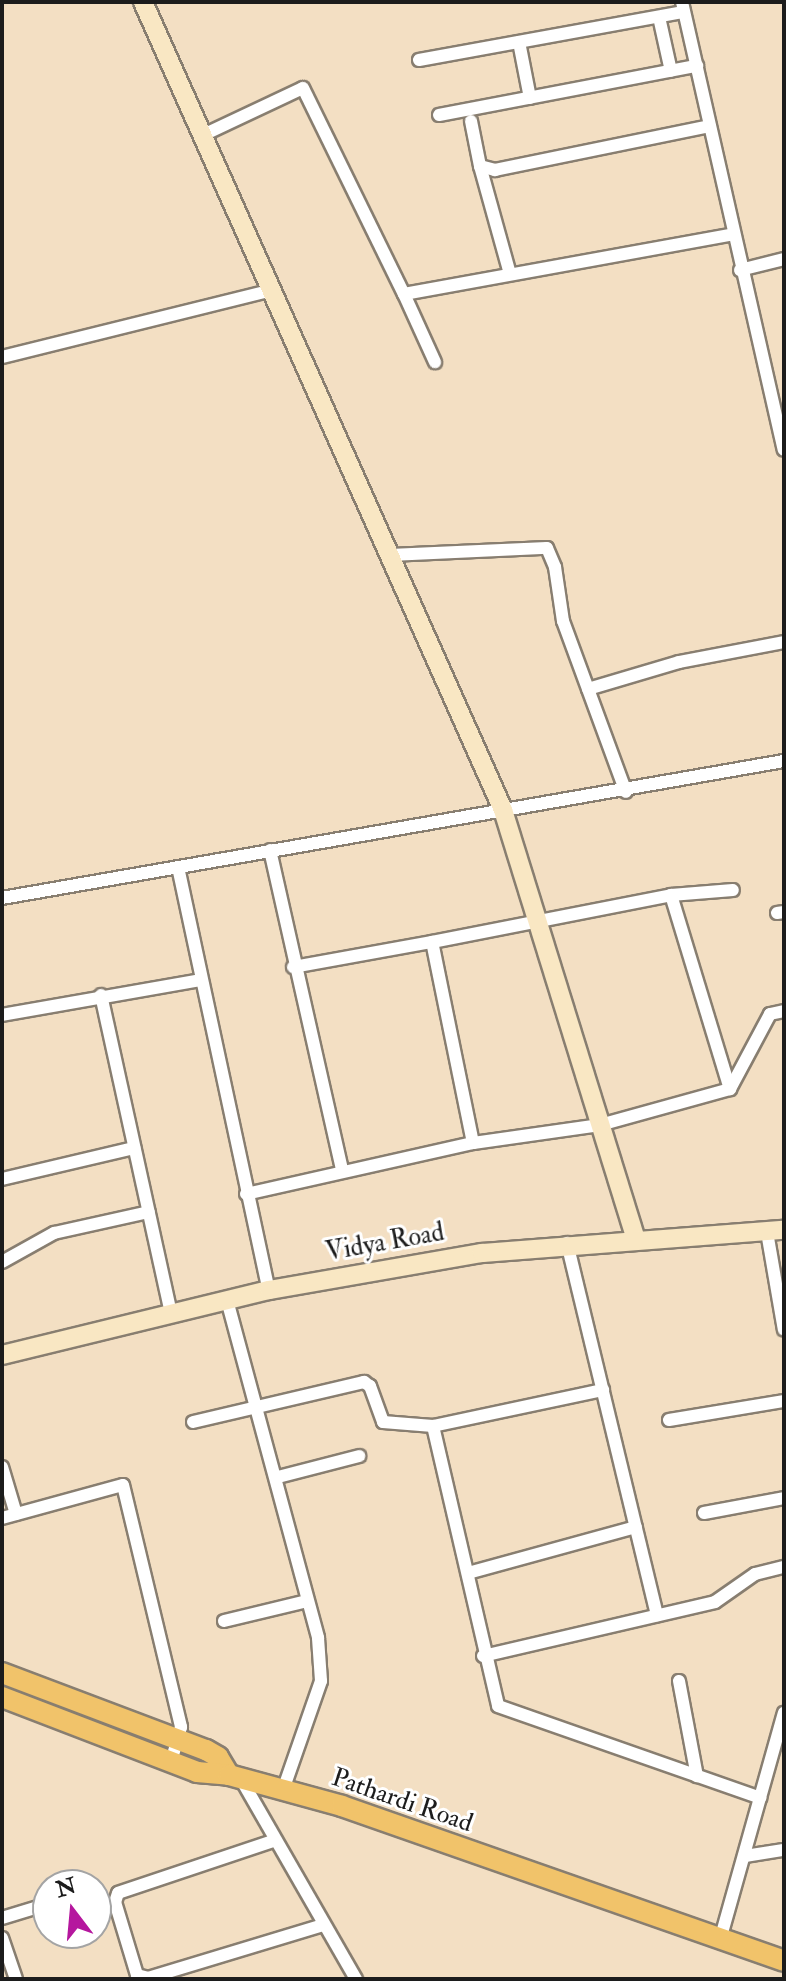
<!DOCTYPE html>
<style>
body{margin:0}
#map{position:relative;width:786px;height:1981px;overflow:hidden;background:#f3dfc3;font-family:"IM FELL Double Pica",serif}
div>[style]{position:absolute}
.roads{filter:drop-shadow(2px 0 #887e70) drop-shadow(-2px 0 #887e70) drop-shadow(0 2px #887e70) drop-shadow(0 -2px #887e70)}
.street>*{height:12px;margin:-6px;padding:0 6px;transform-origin:6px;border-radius:6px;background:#fff}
.secondary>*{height:18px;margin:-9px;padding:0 9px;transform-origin:9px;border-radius:9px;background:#f9e7c3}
.primary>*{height:20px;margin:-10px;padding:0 10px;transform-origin:10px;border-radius:10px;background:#f1c36a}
span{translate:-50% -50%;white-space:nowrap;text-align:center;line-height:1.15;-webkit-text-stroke:6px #fff;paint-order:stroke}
.street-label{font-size:26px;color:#1c1c1c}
.frame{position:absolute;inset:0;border:4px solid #1c1c1c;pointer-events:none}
.north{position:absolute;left:32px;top:1869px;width:80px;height:80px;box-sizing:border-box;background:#fff;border:2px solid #a4a4a4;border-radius:50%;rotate:344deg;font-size:22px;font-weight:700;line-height:32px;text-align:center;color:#1c1c1c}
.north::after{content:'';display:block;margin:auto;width:28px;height:36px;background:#b5179e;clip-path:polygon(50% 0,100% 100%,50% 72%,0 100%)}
</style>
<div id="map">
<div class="roads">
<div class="street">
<i style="left:682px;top:2px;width:459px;rotate:77.2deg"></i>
<i style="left:659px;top:17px;width:55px;rotate:77.5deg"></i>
<i style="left:519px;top:42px;width:57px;rotate:78.9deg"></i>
<i style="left:419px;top:60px;width:269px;rotate:-10.3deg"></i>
<i style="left:439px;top:115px;width:263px;rotate:-10.8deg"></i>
<i style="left:471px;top:121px;width:46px;rotate:78.7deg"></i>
<i style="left:203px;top:135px;width:110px;rotate:-25.2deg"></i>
<i style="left:303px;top:88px;width:229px;rotate:63.9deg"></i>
<i style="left:404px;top:294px;width:334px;rotate:-10.3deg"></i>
<i style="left:740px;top:270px;width:45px;rotate:-14deg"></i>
<i style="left:510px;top:274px;width:112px;rotate:-105.5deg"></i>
<i style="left:480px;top:166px;width:16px;rotate:15deg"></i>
<i style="left:495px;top:170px;width:219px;rotate:-11.6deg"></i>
<i style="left:404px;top:294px;width:75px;rotate:65.5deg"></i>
<i style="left:2px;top:357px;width:279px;rotate:-13.9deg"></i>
<i style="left:390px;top:555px;width:157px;rotate:-2.6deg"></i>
<i style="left:547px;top:548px;width:21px;rotate:67deg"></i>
<i style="left:555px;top:567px;width:55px;rotate:81.6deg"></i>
<i style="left:563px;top:621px;width:182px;rotate:69.8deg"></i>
<i style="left:588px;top:689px;width:95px;rotate:-16.5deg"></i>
<i style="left:679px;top:662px;width:107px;rotate:-10.8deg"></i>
<i style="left:270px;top:850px;width:328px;rotate:77.3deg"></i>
<i style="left:178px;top:867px;width:433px;rotate:77.9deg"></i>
<i style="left:671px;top:895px;width:203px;rotate:73.1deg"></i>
<i style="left:730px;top:1089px;width:135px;rotate:164.5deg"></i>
<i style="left:600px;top:1125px;width:128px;rotate:171.9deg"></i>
<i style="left:473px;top:1143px;width:205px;rotate:-101.5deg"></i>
<i style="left:432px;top:942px;width:244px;rotate:-11.1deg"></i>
<i style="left:671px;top:895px;width:62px;rotate:-4.6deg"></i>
<i style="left:2px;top:898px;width:794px;rotate:-9.94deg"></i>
<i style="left:777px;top:913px;width:7px;rotate:-8deg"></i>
<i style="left:293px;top:967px;width:141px;rotate:-10.2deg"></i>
<i style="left:101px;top:995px;width:327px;rotate:77.6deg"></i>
<i style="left:2px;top:1015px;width:201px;rotate:-10deg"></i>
<i style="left:730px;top:1089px;width:85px;rotate:-61.9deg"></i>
<i style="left:770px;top:1014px;width:14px;rotate:-12deg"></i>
<i style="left:2px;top:1179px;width:136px;rotate:-13.2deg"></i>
<i style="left:246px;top:1194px;width:233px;rotate:-12.7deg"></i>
<i style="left:767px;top:1232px;width:99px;rotate:80.2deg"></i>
<i style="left:567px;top:1243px;width:383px;rotate:76.4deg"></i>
<i style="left:2px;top:1262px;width:60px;rotate:-29.1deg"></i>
<i style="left:54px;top:1233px;width:97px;rotate:-12.5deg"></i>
<i style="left:227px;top:1300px;width:350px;rotate:74.9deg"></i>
<i style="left:318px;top:1638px;width:43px;rotate:86deg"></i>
<i style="left:321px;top:1681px;width:115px;rotate:109.2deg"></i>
<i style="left:669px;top:1420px;width:117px;rotate:-9.4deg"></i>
<i style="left:193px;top:1422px;width:176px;rotate:-13.2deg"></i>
<i style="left:364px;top:1382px;width:7px;rotate:34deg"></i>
<i style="left:370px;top:1386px;width:38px;rotate:70deg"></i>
<i style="left:383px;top:1422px;width:50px;rotate:4.6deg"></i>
<i style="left:433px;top:1426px;width:174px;rotate:-12deg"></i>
<i style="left:433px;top:1426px;width:287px;rotate:76.9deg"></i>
<i style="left:498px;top:1706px;width:278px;rotate:19.3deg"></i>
<i style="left:2px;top:1467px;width:49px;rotate:73.4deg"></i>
<i style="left:278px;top:1477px;width:84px;rotate:-14.5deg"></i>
<i style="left:704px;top:1513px;width:81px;rotate:-10.6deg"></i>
<i style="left:2px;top:1518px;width:125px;rotate:-15.3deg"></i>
<i style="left:123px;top:1485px;width:249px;rotate:76.5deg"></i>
<i style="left:181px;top:1727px;width:36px;rotate:106deg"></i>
<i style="left:468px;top:1573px;width:174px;rotate:-15.3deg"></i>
<i style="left:224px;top:1621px;width:85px;rotate:-13.5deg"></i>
<i style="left:483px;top:1656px;width:238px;rotate:-13.1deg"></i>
<i style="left:715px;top:1602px;width:49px;rotate:-35deg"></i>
<i style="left:755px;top:1574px;width:30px;rotate:-14deg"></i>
<i style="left:679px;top:1681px;width:97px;rotate:79.3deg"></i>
<i style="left:241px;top:1779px;width:231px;rotate:60.1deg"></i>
<i style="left:273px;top:1841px;width:163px;rotate:161.5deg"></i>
<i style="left:118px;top:1893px;width:9px;rotate:108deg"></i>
<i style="left:115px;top:1902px;width:76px;rotate:73.2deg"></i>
<i style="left:137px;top:1975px;width:11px;rotate:15deg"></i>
<i style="left:148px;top:1978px;width:183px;rotate:-16.8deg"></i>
<i style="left:745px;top:1856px;width:39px;rotate:-9deg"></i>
<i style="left:2px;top:1918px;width:48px;rotate:-16.9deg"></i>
<i style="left:2px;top:1938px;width:43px;rotate:71.1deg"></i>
<i style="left:720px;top:1940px;width:236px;rotate:-74.3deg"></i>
</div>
<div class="secondary">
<i style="left:143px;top:2px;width:885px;rotate:65.98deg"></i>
<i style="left:503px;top:810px;width:449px;rotate:72.8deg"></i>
<i style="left:2px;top:1355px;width:275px;rotate:-13.7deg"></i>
<i style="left:269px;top:1290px;width:216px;rotate:-9.9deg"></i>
<i style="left:482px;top:1253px;width:303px;rotate:-4.4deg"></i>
</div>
<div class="primary">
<i style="left:2px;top:1673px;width:218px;rotate:20.7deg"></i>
<i style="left:206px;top:1750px;width:14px;rotate:30deg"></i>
<i style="left:218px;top:1757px;width:21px;rotate:59deg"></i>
<i style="left:2px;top:1697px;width:209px;rotate:21deg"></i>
<i style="left:197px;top:1772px;width:32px;rotate:5deg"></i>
<i style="left:229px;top:1775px;width:117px;rotate:15.3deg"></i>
<i style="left:342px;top:1806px;width:468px;rotate:19.3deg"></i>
</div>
</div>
<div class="street-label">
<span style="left:385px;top:1243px;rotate:-10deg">Vidya Road</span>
<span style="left:402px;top:1801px;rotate:19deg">Pathardi Road</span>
</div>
<div class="frame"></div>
<div class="north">N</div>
</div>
